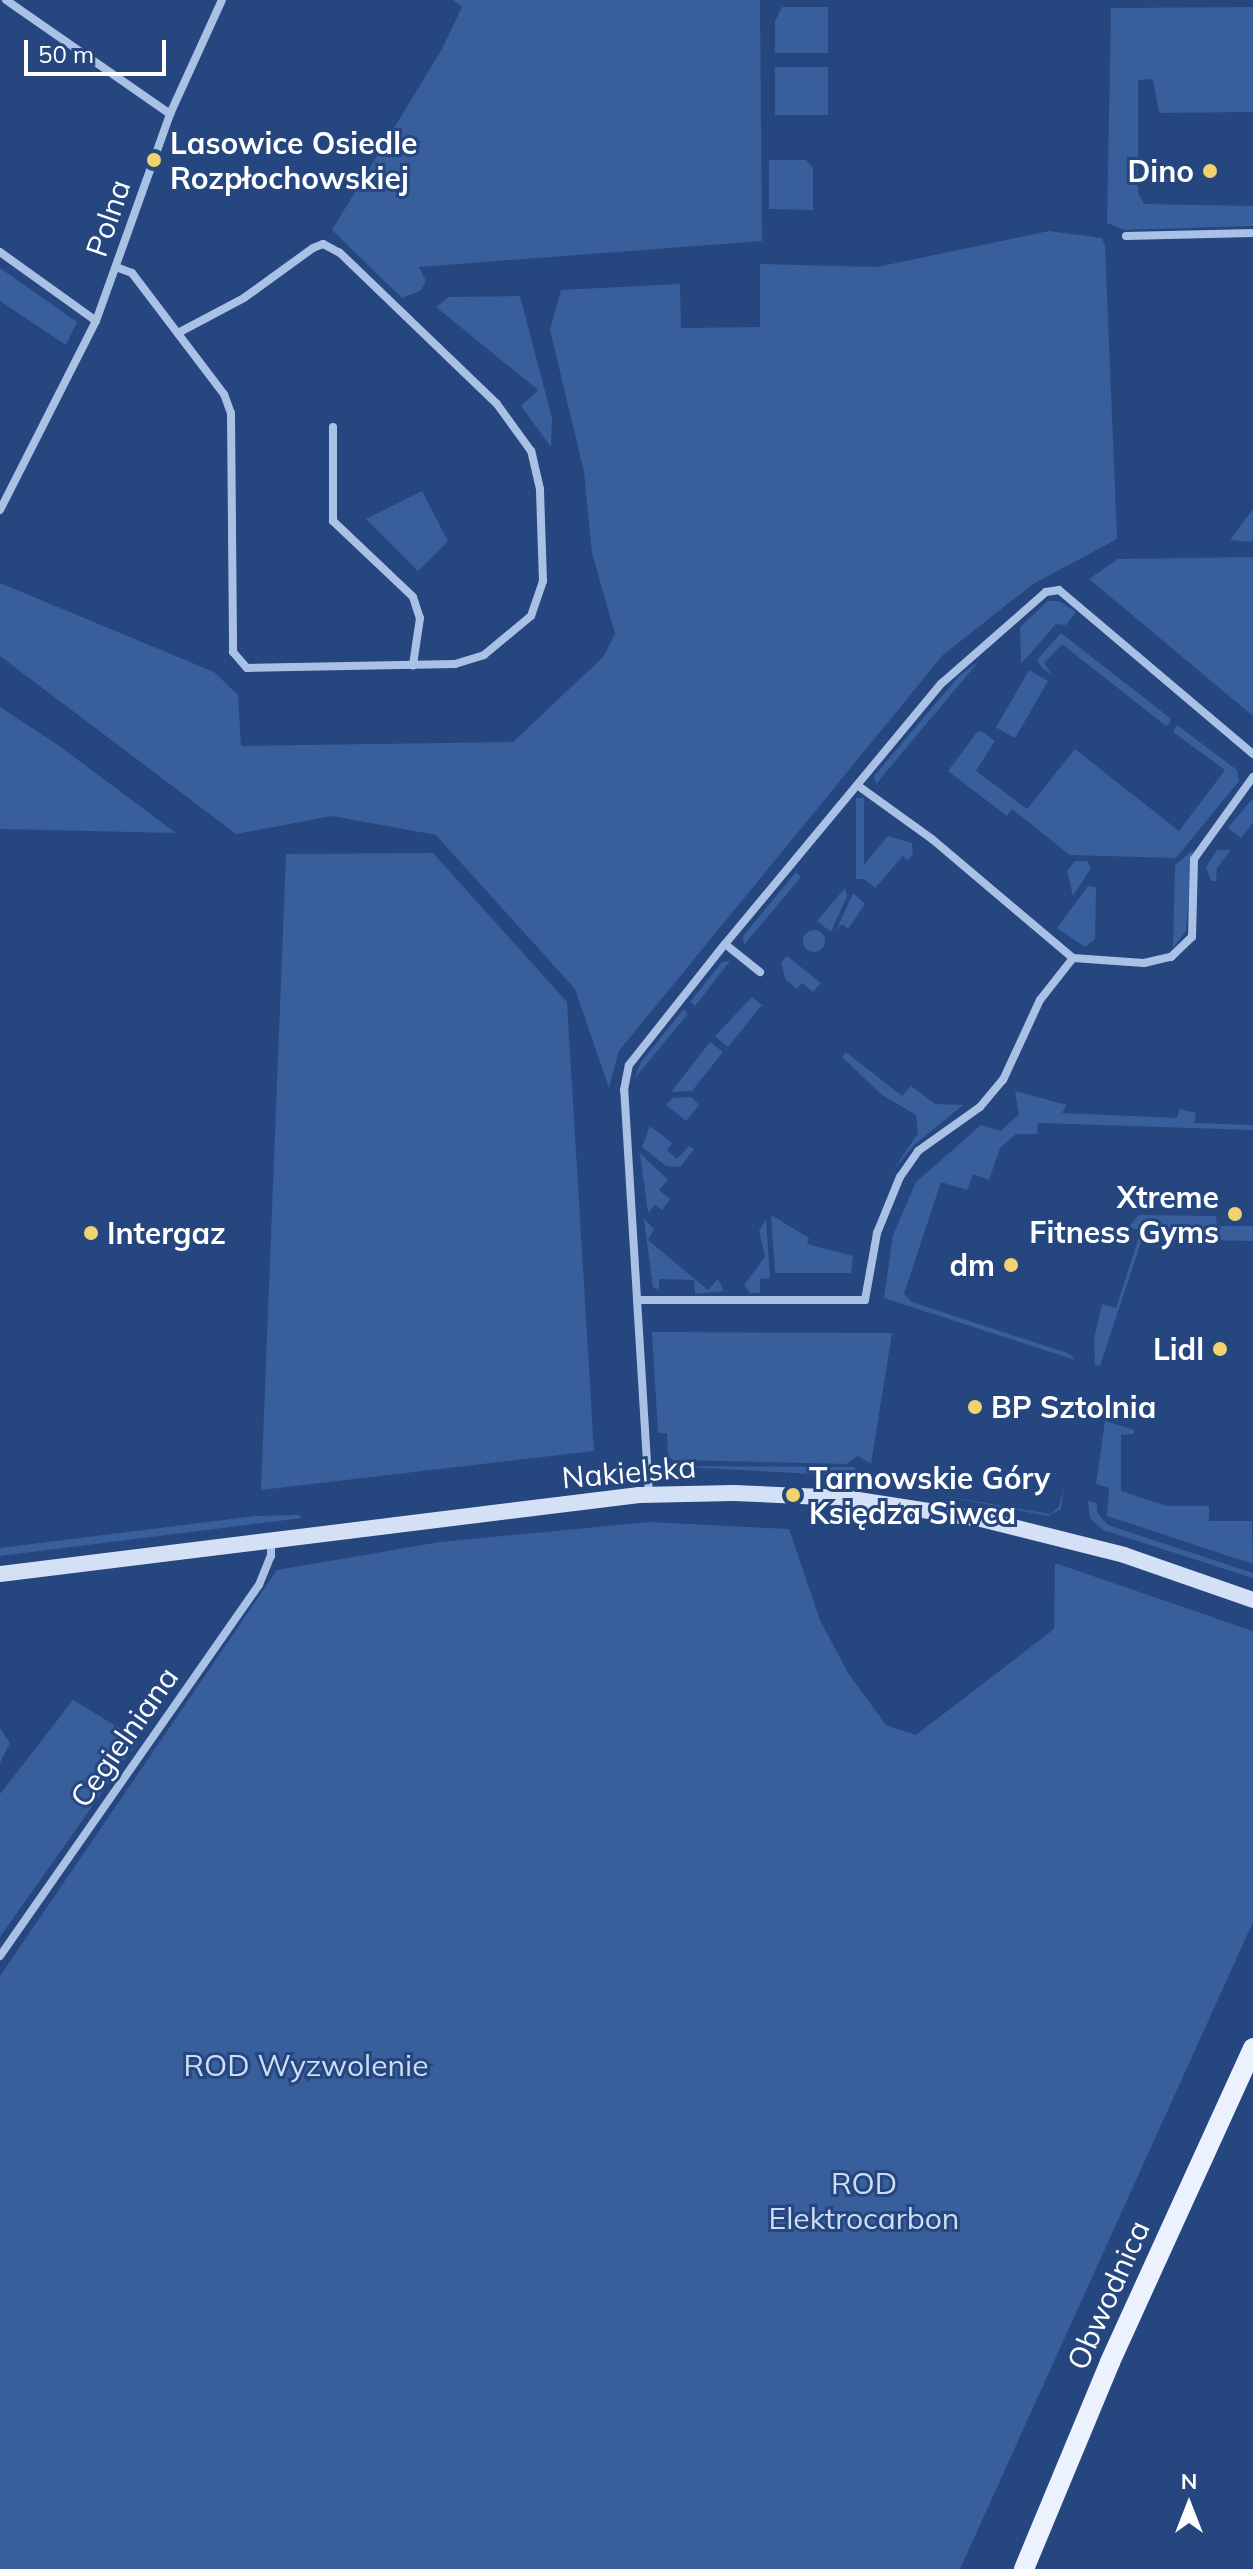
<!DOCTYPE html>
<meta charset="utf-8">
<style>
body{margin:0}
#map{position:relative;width:1253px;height:2569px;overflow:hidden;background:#25467e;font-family:Mulish,sans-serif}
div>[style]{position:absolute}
.green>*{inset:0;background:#385e9c;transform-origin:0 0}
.round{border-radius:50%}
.street>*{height:8px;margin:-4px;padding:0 4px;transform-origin:4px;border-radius:4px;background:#aac1e6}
.secondary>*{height:16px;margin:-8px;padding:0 8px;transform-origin:8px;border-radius:8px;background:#d4e0f5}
.primary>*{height:20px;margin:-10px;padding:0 10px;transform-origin:10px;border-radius:10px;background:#ebf1fd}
.dots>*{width:22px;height:22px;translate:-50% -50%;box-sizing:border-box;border:4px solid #25467e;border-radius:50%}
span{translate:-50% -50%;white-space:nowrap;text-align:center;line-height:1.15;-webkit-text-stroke:6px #25467e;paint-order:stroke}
.poi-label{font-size:30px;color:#fff;font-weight:700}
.left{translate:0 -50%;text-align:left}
.right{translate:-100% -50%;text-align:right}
.street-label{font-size:30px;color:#fff}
.park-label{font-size:30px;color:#cdddf5}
.north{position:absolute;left:1149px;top:2465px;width:80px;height:80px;-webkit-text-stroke:6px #25467e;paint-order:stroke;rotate:0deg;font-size:22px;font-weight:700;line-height:32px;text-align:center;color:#fff}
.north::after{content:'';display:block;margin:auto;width:28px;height:36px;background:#fff;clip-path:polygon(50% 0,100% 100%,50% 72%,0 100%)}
.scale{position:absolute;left:24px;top:40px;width:142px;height:36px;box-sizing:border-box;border:4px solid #fff;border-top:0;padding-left:10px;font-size:24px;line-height:28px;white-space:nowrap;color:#fff;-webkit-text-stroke:6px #25467e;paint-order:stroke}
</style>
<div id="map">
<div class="green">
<i style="clip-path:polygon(453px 0,760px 0,762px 241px,419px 267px,426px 281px,420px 291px,402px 298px,332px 230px,442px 49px,462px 7px)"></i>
<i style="clip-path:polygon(782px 7px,828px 7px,828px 53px,775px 53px,775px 21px)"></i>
<i style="clip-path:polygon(1253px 7px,1253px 112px,1159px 113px,1153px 79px,1138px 80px,1138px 193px,1144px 204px,1253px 206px,1253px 226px,1124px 230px,1107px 223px,1111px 8px)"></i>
<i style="left:775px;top:67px;width:53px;height:48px"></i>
<i style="clip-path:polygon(769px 160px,806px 160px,813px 168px,813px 210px,769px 209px)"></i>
<i style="clip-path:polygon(1049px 231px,1102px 238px,1105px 246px,1117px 539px,1033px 584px,943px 655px,619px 1051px,609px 1088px,575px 989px,436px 835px,332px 816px,236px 834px,0 656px,0 583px,214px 672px,238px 695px,241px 746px,513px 742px,603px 657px,615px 634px,592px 553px,584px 472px,550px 330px,561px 290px,680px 284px,681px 328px,760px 327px,760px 264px,877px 267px)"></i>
<i style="clip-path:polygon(0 268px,77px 322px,66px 345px,0 301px)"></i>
<i style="clip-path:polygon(520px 296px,552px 418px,551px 447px,521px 406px,538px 390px,436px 307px,449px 297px)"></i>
<i style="clip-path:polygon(422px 491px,448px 541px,418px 571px,366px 519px)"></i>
<i style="clip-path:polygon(1253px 509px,1253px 542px,1230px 540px)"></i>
<i style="clip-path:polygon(1253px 557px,1253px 716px,1089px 579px,1118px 559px)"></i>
<i style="clip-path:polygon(1048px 601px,1059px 601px,1076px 612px,1066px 625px,1056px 624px,1021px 664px,1020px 627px)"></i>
<i style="clip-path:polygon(1061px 633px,1170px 718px,1170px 722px,1166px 726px,1062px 644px,1044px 663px,1053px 676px,1042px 668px,1037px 660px)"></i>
<i style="clip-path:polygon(979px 661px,876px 784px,874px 776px,959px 676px)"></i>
<i style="left:1029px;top:670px;width:22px;height:66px;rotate:30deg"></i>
<i style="clip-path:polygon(0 707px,58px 745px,176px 833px,0 829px)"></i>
<i style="clip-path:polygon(1177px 725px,1237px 770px,1239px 781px,1176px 858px,1070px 855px,1012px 809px,1007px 816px,948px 771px,978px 731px,983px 732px,995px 741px,976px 771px,1027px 809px,1075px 749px,1179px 831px,1225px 770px,1173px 732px)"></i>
<i style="left:856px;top:798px;width:8px;height:81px"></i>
<i style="clip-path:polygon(1253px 798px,1253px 823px,1241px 838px,1228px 828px)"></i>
<i style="clip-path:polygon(888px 836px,912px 843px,913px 854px,908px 860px,903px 856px,875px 888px,857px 873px)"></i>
<i style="clip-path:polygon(1193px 850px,1186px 931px,1173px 948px,1175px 865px)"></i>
<i style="clip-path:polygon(1217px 850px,1231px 850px,1217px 868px,1216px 881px,1211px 881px,1206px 867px)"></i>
<i style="clip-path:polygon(433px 853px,567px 1002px,594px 1451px,261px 1490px,286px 854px)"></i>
<i style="clip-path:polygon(1075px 861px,1087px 861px,1091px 868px,1073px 896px,1067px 871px)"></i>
<i style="clip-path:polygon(796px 872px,801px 877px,744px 945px,743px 936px)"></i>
<i style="clip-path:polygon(1088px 886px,1096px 887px,1095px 939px,1085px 947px,1057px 928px)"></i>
<i style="clip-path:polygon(845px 888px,847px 896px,831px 932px,817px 921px)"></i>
<i style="clip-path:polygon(853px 893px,865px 904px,848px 929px,842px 924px,836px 931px)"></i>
<i class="round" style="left:803px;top:930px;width:22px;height:22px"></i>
<i style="clip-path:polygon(787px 956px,821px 983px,813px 992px,802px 983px,797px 989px,786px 980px,781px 963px)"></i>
<i style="clip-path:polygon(730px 961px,695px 1006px,690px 1002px,722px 962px)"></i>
<i style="clip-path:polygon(752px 997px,762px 1005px,728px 1047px,715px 1036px)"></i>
<i style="clip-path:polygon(684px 1009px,688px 1014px,634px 1079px,641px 1062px)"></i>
<i style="clip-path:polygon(710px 1042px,723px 1052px,692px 1091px,671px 1092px)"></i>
<i style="clip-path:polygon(846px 1052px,902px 1096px,911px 1086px,935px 1104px,963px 1105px,914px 1145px,890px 1175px,918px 1133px,916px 1115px,882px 1095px,842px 1057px)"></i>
<i style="clip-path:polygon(1015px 1091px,1067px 1105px,1062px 1113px,1177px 1118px,1180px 1109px,1196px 1113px,1194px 1123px,1253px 1125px,1253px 1130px,1038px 1123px,1037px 1134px,1016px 1134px,1000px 1148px,989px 1180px,973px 1174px,967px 1190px,941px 1182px,904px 1294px,912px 1302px,1070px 1354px,1075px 1360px,884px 1298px,893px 1235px,916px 1182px,981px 1125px,1001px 1131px,1019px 1114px)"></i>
<i style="clip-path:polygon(691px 1097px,699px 1105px,686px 1121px,666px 1105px,673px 1098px)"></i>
<i style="clip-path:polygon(650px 1126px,672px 1143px,667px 1150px,677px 1159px,689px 1146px,694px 1149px,680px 1167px,666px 1166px,642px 1147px)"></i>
<i style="clip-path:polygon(640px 1153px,668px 1180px,659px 1190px,670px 1199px,662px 1210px,655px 1205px,648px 1213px)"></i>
<i style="clip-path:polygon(771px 1215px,809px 1238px,807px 1244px,853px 1256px,851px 1273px,775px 1273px)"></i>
<i style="clip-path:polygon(1139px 1215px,1216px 1216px,1217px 1226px,1253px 1226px,1253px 1241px,1142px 1239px,1100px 1366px,1095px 1365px,1094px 1339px,1102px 1304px,1116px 1308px,1141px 1231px,1129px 1227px)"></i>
<i style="clip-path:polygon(644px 1219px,654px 1229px,648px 1240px,708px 1290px,718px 1279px,724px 1291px,695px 1294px,694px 1280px,659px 1279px,659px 1289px,653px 1288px)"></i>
<i style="clip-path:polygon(766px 1219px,770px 1278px,760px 1279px,760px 1293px,750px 1293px,744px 1285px,765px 1257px,759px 1231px)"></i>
<i style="clip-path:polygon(652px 1332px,892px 1333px,871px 1464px,858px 1456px,846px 1464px,673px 1460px,668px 1456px,667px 1433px,658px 1433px)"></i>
<i style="clip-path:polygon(1105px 1421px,1134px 1430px,1134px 1434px,1121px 1435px,1121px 1491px,1167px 1506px,1209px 1506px,1209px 1521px,1252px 1521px,1253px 1564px,1107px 1516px,1109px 1488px,1096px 1484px)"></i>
<i style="clip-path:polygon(668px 1466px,854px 1467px,856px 1470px,851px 1476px)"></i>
<i style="clip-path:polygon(1064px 1485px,1061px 1509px,1048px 1516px,933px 1494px,1050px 1514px,1059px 1507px)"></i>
<i style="clip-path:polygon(1088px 1501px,1097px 1503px,1097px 1513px,1108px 1525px,1253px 1573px,1253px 1578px,1103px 1530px,1090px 1518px)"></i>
<i style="clip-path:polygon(299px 1515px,302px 1518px,0 1556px,0 1548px,255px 1516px)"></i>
<i style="clip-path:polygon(649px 1522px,789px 1529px,820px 1620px,848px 1673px,886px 1725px,916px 1735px,1054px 1629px,1055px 1563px,1253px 1631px,1253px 1922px,960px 2569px,0 2569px,0 1976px,277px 1570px,440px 1542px)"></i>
<i style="clip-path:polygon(73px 1700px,139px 1740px,0 1937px,0 1794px)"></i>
<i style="clip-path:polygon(0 1728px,10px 1743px,0 1763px)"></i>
</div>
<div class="street">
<i style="left:6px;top:0;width:200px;rotate:34.8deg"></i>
<i style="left:1126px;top:236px;width:127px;rotate:-1.4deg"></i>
<i style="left:0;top:252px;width:118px;rotate:35.7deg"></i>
<i style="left:116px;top:267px;width:17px;rotate:21deg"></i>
<i style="left:132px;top:273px;width:152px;rotate:52.8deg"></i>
<i style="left:224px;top:394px;width:20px;rotate:70deg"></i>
<i style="left:231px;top:413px;width:239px;rotate:89.5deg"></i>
<i style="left:233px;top:652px;width:21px;rotate:49deg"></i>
<i style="left:247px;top:668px;width:208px;rotate:-1.1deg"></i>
<i style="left:455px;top:664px;width:30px;rotate:-17deg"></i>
<i style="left:484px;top:655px;width:61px;rotate:-39.7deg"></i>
<i style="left:531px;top:616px;width:37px;rotate:-71deg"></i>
<i style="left:543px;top:581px;width:92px;rotate:-91.9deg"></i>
<i style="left:540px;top:489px;width:39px;rotate:-103deg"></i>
<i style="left:531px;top:451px;width:58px;rotate:-125.9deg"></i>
<i style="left:497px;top:404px;width:218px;rotate:-136.1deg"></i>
<i style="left:340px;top:253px;width:19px;rotate:-152deg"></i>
<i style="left:323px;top:244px;width:11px;rotate:158deg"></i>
<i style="left:313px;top:248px;width:85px;rotate:144.1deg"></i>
<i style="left:244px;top:298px;width:75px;rotate:152.1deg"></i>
<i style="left:333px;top:427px;width:94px;rotate:90deg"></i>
<i style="left:333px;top:521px;width:110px;rotate:43.5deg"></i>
<i style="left:413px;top:597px;width:22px;rotate:72deg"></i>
<i style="left:420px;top:618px;width:48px;rotate:98.5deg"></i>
<i style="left:0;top:510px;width:212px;rotate:-63.1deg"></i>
<i style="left:96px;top:321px;width:220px;rotate:-70.3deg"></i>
<i style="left:170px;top:114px;width:125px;rotate:-65.5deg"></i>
<i style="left:857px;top:785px;width:92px;rotate:35.8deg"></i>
<i style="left:932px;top:839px;width:185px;rotate:40.2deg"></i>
<i style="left:1073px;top:958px;width:71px;rotate:4deg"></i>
<i style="left:1144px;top:963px;width:28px;rotate:-13deg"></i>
<i style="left:1171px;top:957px;width:29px;rotate:-44deg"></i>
<i style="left:1192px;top:937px;width:78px;rotate:-88.5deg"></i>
<i style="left:1194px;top:859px;width:101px;rotate:-54.3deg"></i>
<i style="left:725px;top:944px;width:45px;rotate:38.7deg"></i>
<i style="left:637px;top:1300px;width:228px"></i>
<i style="left:865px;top:1300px;width:68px;rotate:-79.8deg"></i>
<i style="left:877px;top:1233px;width:61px;rotate:-67.7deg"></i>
<i style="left:900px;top:1177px;width:32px;rotate:-55deg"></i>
<i style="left:918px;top:1151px;width:76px;rotate:-35.4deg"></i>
<i style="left:980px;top:1107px;width:35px;rotate:-50deg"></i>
<i style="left:1003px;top:1080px;width:88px;rotate:-65.2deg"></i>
<i style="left:1040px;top:1000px;width:53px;rotate:-51.8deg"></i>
<i style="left:649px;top:1495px;width:406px;rotate:-93.5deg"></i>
<i style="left:624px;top:1090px;width:25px;rotate:-79deg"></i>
<i style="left:629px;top:1065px;width:154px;rotate:-51.6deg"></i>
<i style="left:725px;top:944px;width:339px;rotate:-50.3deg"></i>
<i style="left:942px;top:683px;width:138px;rotate:-41.2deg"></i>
<i style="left:1046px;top:592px;width:13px;rotate:-9deg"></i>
<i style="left:1059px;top:590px;width:254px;rotate:40.2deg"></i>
<i style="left:0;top:1956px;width:452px;rotate:-55.1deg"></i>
<i style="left:259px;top:1585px;width:31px;rotate:-68deg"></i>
<i style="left:271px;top:1556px;width:16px;rotate:-90deg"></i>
</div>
<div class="secondary">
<i style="left:0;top:1574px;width:644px;rotate:-7.05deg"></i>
<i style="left:639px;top:1495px;width:95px;rotate:-1.2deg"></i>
<i style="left:734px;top:1493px;width:111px;rotate:2.6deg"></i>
<i style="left:845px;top:1498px;width:138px;rotate:8.8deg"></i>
<i style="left:981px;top:1519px;width:147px;rotate:14.1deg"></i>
<i style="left:1124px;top:1555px;width:137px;rotate:19.2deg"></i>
</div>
<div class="primary">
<i style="left:1024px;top:2569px;width:224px;rotate:-67.4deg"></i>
<i style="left:1110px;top:2362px;width:345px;rotate:-65.5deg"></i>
</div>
<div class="dots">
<i style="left:154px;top:160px;background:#f0d36f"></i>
<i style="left:1210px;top:171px;background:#f0d36f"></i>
<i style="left:1235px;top:1214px;background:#f0d36f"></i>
<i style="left:91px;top:1233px;background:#f0d36f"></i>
<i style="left:1011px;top:1265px;background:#f0d36f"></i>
<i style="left:1220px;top:1349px;background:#f0d36f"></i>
<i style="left:975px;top:1407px;background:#f0d36f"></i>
<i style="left:793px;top:1495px;background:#f0d36f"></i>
</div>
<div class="poi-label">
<span class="left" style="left:170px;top:160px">Lasowice Osiedle<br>Rozpłochowskiej</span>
<span class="right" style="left:1194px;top:171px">Dino</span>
<span class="right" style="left:1219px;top:1214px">Xtreme<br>Fitness Gyms</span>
<span class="left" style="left:107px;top:1233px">Intergaz</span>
<span class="right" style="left:995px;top:1265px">dm</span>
<span class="right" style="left:1204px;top:1349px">Lidl</span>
<span class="left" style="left:991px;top:1407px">BP Sztolnia</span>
<span class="left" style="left:809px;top:1495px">Tarnowskie Góry<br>Księdza Siwca</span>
</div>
<div class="street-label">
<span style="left:108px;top:218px;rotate:-71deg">Polna</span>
<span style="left:629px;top:1472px;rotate:-5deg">Nakielska</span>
<span style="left:124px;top:1737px;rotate:-55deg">Cegielniana</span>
<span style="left:1108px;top:2295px;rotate:-66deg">Obwodnica</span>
</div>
<div class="park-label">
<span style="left:306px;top:2065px">ROD Wyzwolenie</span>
<span style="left:864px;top:2200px">ROD<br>Elektrocarbon</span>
</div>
<div class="north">N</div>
<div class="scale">50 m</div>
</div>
